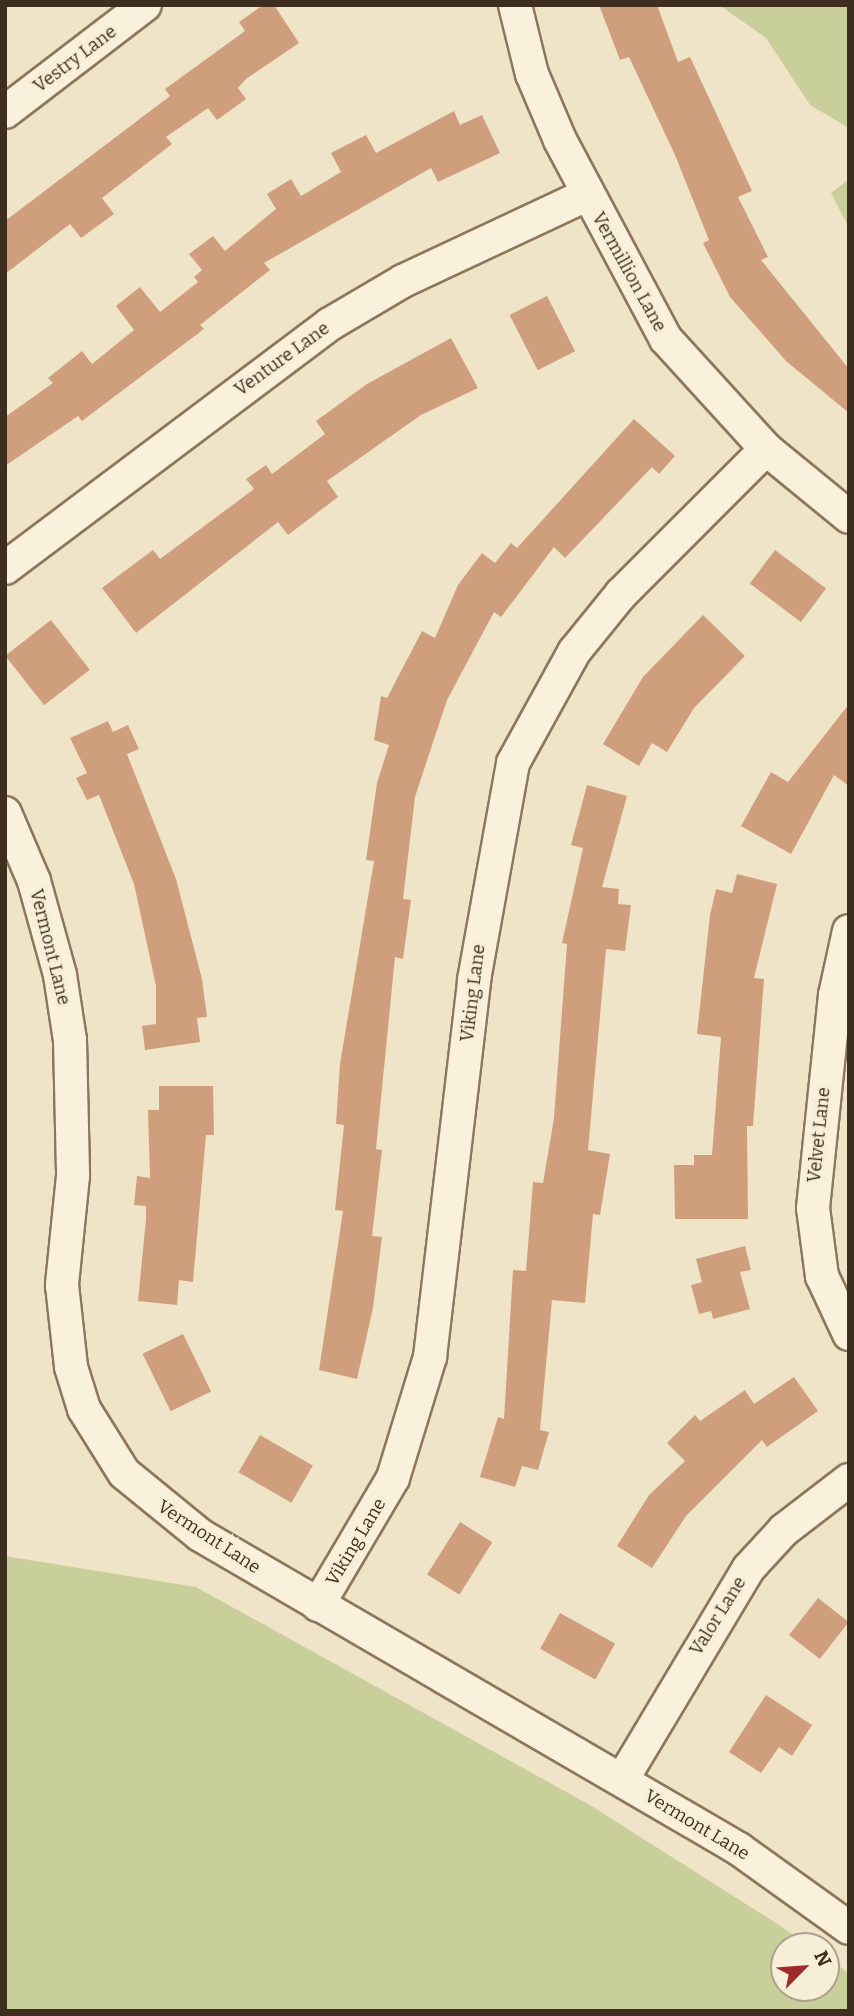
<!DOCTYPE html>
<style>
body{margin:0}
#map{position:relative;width:854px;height:2016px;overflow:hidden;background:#f0e4c8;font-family:Bitter,serif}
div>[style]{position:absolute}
.green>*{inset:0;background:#c9cf9b}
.building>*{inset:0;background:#cf9f7d;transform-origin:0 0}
.roads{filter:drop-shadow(2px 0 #8d765c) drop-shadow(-2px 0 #8d765c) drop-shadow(0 2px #8d765c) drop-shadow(0 -2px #8d765c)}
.street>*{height:32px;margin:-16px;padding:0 16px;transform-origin:16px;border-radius:16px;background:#faf1dc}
span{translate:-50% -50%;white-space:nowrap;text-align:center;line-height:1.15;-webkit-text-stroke:6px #f7eed8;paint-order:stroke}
.street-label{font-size:18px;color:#3d2e20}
.frame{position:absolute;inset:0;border:7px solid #3d2e20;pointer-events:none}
.north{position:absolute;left:770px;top:1932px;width:70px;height:70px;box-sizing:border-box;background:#f7eed8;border:2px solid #ada18e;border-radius:50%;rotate:65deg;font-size:19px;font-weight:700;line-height:28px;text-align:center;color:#3d2e20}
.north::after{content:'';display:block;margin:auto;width:24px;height:32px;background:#9e2a2b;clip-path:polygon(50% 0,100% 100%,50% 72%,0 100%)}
</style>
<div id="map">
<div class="green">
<i style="clip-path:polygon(719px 5px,849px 5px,849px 128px,810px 105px,766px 38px)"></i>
<i style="clip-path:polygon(849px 179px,849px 228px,831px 193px)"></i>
<i style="clip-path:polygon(5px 1556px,196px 1587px,590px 1805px,776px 1923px,809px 1946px,784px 1946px,784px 1988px,826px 1988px,826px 1958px,849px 1973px,849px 2011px,5px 2011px)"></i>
</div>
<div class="building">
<i style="clip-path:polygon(263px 5px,274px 5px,299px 43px,246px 79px,238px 88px,246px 99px,217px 120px,208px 108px,166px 137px,172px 144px,102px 198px,114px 214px,81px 238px,70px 224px,5px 274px,5px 221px,170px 96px,165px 89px,245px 31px,239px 22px)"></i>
<i style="clip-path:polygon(599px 5px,657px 5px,678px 62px,690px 57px,752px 191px,738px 197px,768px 257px,761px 260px,849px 369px,849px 413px,786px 361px,730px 297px,703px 243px,709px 240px,675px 155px,629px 57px,620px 60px)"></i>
<i style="clip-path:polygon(454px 111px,460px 125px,482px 115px,500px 153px,438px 182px,431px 168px,264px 263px,270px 270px,200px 325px,204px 329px,82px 421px,78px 416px,5px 466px,5px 417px,53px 383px,48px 378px,82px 351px,92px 364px,134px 330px,116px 306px,140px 287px,160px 312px,198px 282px,194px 277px,202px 270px,189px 254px,213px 236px,225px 251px,276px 209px,267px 194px,291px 179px,301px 196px,341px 172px,331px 153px,366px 135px,376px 153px)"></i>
<i style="left:547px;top:296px;width:62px;height:42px;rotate:63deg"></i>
<i style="clip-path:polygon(451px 338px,478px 388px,421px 415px,327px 481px,338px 497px,288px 535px,278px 522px,136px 633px,102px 588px,153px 550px,160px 559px,254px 489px,246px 479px,266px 465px,272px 474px,325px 434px,316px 421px,367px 384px)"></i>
<i style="clip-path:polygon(634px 419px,675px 456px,659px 474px,652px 467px,565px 558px,554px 547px,501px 617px,494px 612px,447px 700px,415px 797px,403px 899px,411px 900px,403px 959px,395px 957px,376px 1149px,382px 1150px,372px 1236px,382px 1237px,373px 1308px,357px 1379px,319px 1370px,343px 1211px,335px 1210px,344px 1125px,336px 1124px,340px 1064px,374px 861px,366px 860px,377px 783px,389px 745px,374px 740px,381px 696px,387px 698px,422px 631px,435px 638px,458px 585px,482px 553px,495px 563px,511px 543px,517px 548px)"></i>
<i style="left:775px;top:550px;width:64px;height:42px;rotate:37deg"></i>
<i style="clip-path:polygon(703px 615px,745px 656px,694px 708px,667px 752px,652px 743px,639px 766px,603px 744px,643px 677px)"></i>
<i style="left:51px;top:620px;width:63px;height:58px;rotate:52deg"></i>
<i style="clip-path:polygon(849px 704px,849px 786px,834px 775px,791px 854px,741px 826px,771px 772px,788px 782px)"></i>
<i style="clip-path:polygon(108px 721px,113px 732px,128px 725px,139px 749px,127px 754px,176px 879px,202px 979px,207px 1017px,197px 1018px,200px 1042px,145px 1050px,142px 1026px,156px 1024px,156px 986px,134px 884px,99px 795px,87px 800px,76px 778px,87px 773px,70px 738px)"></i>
<i style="clip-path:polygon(587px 785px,627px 796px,602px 887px,619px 889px,618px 904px,631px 905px,625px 951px,606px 949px,588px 1150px,610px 1154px,600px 1215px,593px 1214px,585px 1303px,552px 1300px,540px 1430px,549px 1432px,538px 1470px,522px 1466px,515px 1487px,480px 1477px,498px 1417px,504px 1419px,513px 1270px,526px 1271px,533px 1182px,543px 1183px,554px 1118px,567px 944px,562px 943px,583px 848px,571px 845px)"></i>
<i style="clip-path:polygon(737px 874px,777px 884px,754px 978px,764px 979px,753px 1126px,747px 1126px,748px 1219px,675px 1219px,674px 1165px,694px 1165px,694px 1155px,712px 1155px,721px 1037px,697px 1034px,710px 915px,716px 889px,732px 893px)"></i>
<i style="clip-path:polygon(159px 1086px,213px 1086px,214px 1135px,206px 1135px,193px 1282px,179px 1280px,177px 1305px,138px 1301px,146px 1219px,146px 1206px,134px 1205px,137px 1176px,150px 1178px,148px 1110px,159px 1110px)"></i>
<i style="clip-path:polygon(745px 1246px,751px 1270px,740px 1272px,750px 1309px,713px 1319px,711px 1311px,699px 1314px,691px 1285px,702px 1282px,696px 1259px)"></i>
<i style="left:183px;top:1334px;width:64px;height:45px;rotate:64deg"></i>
<i style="clip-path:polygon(794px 1377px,818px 1411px,767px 1447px,762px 1440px,686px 1516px,652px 1568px,617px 1546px,649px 1495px,685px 1461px,667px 1443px,695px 1415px,700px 1421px,745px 1390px,754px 1404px)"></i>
<i style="left:260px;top:1435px;width:61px;height:43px;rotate:30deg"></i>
<i style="left:460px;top:1522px;width:38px;height:62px;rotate:32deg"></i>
<i style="left:818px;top:1598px;width:39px;height:47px;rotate:38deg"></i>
<i style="left:560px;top:1613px;width:63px;height:41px;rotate:29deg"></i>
<i style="clip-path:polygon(766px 1695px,812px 1725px,792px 1756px,779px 1747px,761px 1773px,729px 1752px)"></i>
</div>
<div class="roads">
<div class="street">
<i style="left:515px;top:5px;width:71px;rotate:76.2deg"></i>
<i style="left:532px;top:74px;width:72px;rotate:67deg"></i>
<i style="left:560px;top:140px;width:225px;rotate:62deg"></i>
<i style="left:666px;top:339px;width:149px;rotate:47.7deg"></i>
<i style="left:766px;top:449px;width:107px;rotate:39.3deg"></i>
<i style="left:5px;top:112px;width:176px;rotate:-37.4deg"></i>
<i style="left:5px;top:568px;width:406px;rotate:-36.9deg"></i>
<i style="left:330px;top:324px;width:85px;rotate:-30.5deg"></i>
<i style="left:403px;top:281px;width:203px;rotate:-25.1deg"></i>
<i style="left:5px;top:813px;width:74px;rotate:66.9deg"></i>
<i style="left:34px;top:881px;width:98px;rotate:74.5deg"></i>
<i style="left:60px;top:975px;width:66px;rotate:81.3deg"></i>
<i style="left:70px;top:1040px;width:136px;rotate:88.7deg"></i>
<i style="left:73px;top:1176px;width:110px;rotate:95.8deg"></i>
<i style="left:62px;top:1285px;width:82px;rotate:83.7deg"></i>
<i style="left:71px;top:1367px;width:44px;rotate:72.8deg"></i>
<i style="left:84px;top:1409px;width:75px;rotate:58deg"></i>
<i style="left:124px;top:1473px;width:98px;rotate:39.2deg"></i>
<i style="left:200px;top:1535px;width:624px;rotate:30.22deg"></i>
<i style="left:739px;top:1849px;width:135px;rotate:35.7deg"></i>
<i style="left:849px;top:931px;width:66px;rotate:102.3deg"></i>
<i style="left:835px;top:995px;width:214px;rotate:95.9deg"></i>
<i style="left:813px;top:1208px;width:69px;rotate:82.5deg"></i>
<i style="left:822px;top:1276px;width:64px;rotate:65deg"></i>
<i style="left:318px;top:1605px;width:147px;rotate:-59.4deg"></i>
<i style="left:393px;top:1478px;width:127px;rotate:-73deg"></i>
<i style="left:430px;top:1357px;width:380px;rotate:-83.3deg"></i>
<i style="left:474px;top:980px;width:220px;rotate:-79.8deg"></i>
<i style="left:513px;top:763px;width:127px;rotate:-61.2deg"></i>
<i style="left:574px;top:652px;width:75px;rotate:-51deg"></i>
<i style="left:621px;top:594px;width:205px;rotate:-45deg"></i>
<i style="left:622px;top:1780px;width:247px;rotate:-59.1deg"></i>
<i style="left:749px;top:1568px;width:52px;rotate:-47.4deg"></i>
<i style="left:784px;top:1530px;width:82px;rotate:-37.6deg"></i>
</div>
</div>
<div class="street-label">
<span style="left:75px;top:59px;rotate:-37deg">Vestry Lane</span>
<span style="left:629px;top:272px;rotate:61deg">Vermillion Lane</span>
<span style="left:282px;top:359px;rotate:-36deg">Venture Lane</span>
<span style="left:50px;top:947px;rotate:76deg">Vermont Lane</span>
<span style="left:473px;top:993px;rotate:-83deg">Viking Lane</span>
<span style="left:819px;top:1135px;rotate:-84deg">Velvet Lane</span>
<span style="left:209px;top:1537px;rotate:33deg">Vermont Lane</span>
<span style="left:356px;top:1542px;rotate:-59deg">Viking Lane</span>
<span style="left:718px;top:1616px;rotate:-58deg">Valor Lane</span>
<span style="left:697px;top:1825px;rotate:31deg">Vermont Lane</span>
</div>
<div class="frame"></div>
<div class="north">N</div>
</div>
